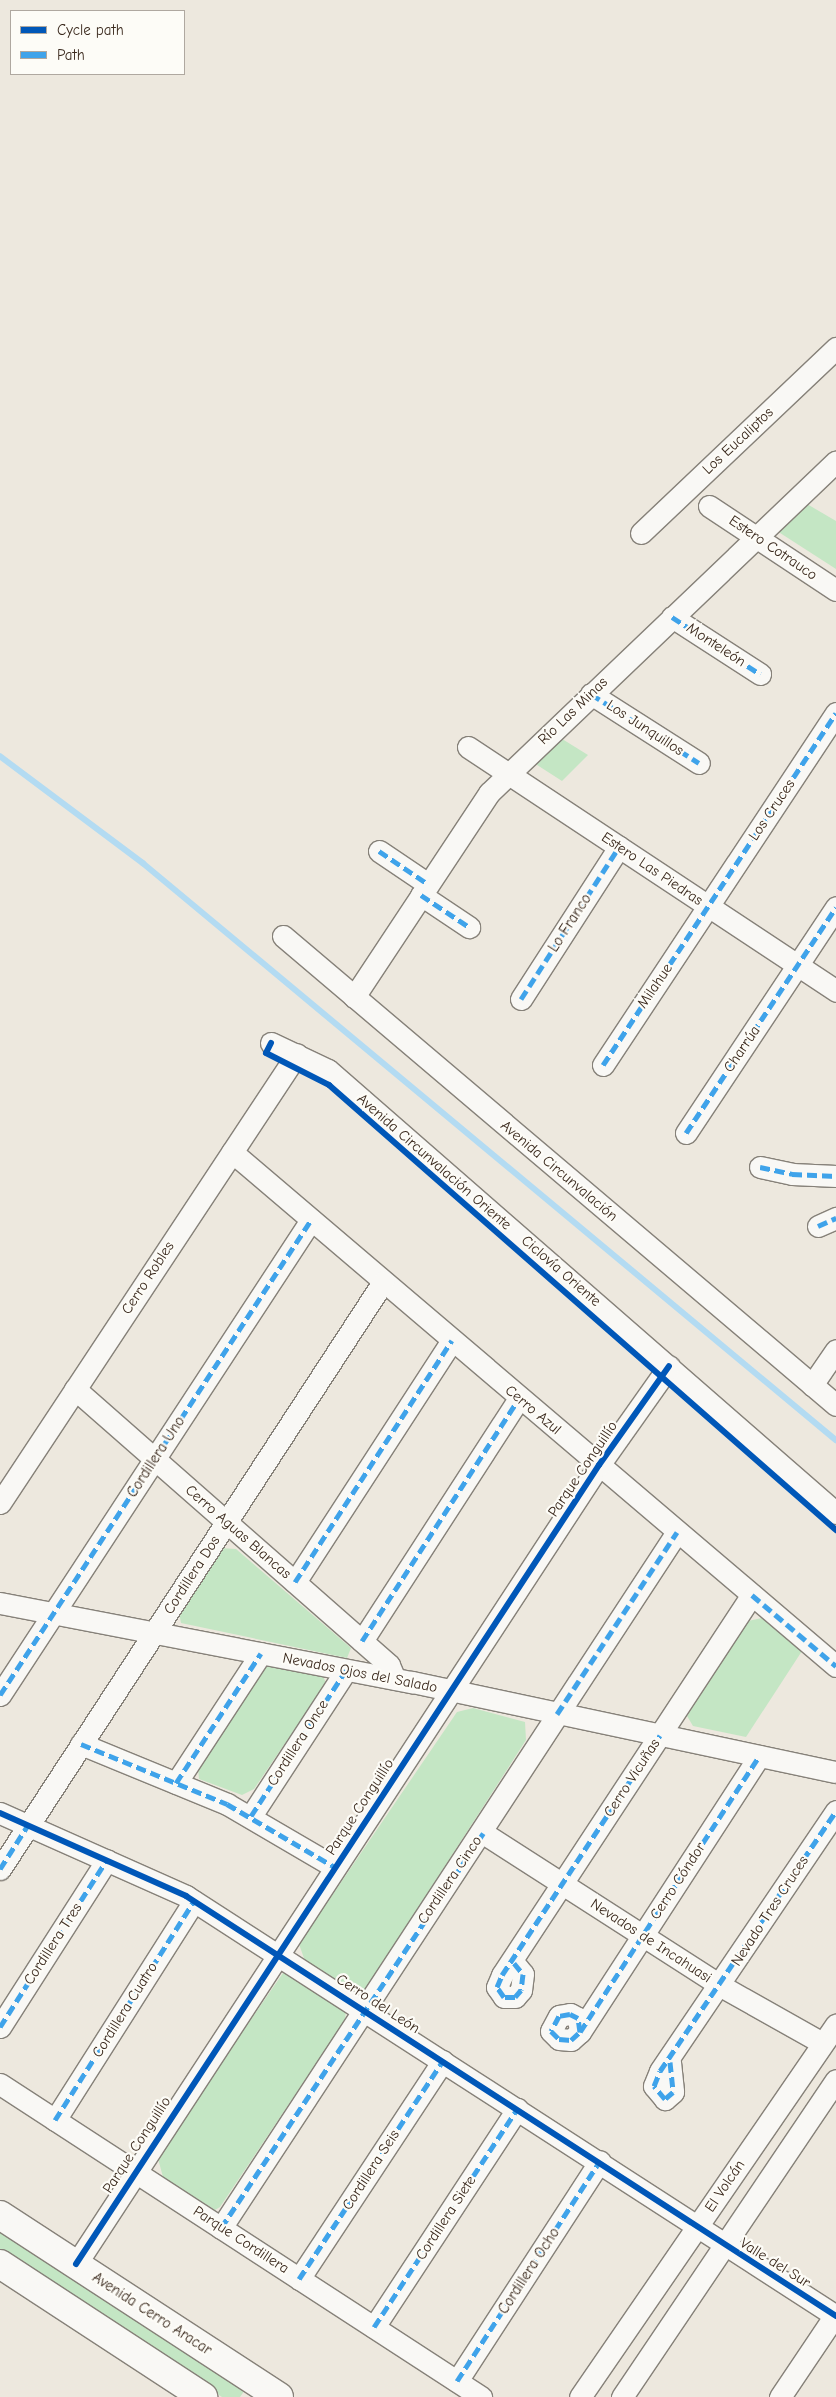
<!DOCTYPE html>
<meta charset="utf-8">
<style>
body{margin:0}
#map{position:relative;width:836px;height:2397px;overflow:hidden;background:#ede8de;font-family:"Comic Neue",sans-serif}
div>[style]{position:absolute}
.green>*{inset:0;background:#c4e6c4}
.stream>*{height:5.5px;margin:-2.75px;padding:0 2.75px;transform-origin:2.75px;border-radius:2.75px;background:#b3dbf2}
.roads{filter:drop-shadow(1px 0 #868179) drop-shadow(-1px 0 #868179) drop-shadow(0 1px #868179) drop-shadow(0 -1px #868179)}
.street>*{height:21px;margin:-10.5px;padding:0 10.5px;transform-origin:10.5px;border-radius:10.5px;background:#f9f8f5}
.secondary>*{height:28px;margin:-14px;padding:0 14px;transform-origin:14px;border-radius:14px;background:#f9f8f5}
.quiet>*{height:5px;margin-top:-2.5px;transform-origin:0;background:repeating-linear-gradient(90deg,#3fa3ea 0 10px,transparent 0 15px)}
.cycleway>*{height:6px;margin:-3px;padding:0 3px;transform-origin:3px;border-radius:3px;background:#0057b8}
span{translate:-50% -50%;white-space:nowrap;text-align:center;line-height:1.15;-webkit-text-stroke:4.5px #fdfcf7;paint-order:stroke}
.street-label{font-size:15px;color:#3b2a1e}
.legend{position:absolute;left:10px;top:10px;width:175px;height:65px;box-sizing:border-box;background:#fdfcf7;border:1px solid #afa8a0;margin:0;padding:6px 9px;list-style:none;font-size:15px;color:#3b2a1e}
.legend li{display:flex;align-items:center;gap:10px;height:25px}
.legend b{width:25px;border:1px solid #afa8a0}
</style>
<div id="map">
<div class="green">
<i style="clip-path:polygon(807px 504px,836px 521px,836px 569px,777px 531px)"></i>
<i style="clip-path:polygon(559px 737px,588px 755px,562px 781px,534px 763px)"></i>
<i style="clip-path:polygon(220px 1548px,236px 1549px,351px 1648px,347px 1658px,181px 1623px,179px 1612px)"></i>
<i style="clip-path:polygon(762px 1618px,802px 1651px,746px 1737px,693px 1726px,687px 1716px,748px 1621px)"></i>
<i style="clip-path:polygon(270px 1663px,322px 1674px,326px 1683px,254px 1789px,242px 1795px,199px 1779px,198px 1768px,262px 1669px)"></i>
<i style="clip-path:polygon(473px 1708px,525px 1722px,526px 1740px,364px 1992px,357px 1995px,306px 1964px,299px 1944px,457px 1712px)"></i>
<i style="clip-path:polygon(283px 1973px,297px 1975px,346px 2010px,345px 2020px,220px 2207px,215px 2210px,163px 2177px,157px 2155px)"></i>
<i style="clip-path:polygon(0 2230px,245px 2390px,240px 2397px,222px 2397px,0 2251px)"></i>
</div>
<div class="stream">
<i style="left:0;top:756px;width:179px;rotate:36.8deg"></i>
<i style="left:143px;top:863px;width:902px;rotate:39.78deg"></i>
</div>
<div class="roads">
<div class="street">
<i style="left:709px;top:506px;width:152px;rotate:33.5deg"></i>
<i style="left:641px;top:533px;width:269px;rotate:-43.5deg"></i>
<i style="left:672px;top:617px;width:105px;rotate:32.9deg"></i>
<i style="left:591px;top:694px;width:128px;rotate:32.6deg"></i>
<i style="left:468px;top:747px;width:442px;rotate:33.5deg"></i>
<i style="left:379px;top:851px;width:59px;rotate:34deg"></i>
<i style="left:421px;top:895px;width:58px;rotate:33.7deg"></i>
<i style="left:283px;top:936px;width:725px;rotate:40.3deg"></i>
<i style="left:354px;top:997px;width:245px;rotate:-56.5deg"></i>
<i style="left:489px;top:793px;width:480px;rotate:-43.7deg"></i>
<i style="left:521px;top:999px;width:181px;rotate:-57.2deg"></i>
<i style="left:271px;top:1043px;width:63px;rotate:25.3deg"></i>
<i style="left:328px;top:1070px;width:674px;rotate:41.09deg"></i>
<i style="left:603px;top:1065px;width:422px;rotate:-56.5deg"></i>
<i style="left:686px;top:1133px;width:271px;rotate:-56.4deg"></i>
<i style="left:232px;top:1152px;width:793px;rotate:40.4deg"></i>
<i style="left:760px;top:1167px;width:33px;rotate:12deg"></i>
<i style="left:792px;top:1174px;width:44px;rotate:2.6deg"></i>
<i style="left:818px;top:1226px;width:20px;rotate:-24deg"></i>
<i style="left:812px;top:1385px;width:42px;rotate:-55.6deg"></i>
<i style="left:75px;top:1389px;width:418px;rotate:41.3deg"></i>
<i style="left:389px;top:1665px;width:15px;rotate:67deg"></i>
<i style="left:0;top:1503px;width:538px;rotate:-56.52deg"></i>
<i style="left:295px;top:1582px;width:288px;rotate:-57deg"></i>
<i style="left:0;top:1603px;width:420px;rotate:10.9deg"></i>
<i style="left:412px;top:1682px;width:433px;rotate:12deg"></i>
<i style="left:362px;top:1641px;width:289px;rotate:-57.1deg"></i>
<i style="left:0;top:1695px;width:568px;rotate:-56.79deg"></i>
<i style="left:81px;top:1744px;width:158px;rotate:22.3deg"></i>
<i style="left:227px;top:1804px;width:125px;rotate:30.3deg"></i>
<i style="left:176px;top:1783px;width:155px;rotate:-56.8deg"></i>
<i style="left:0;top:1813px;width:204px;rotate:24deg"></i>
<i style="left:186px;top:1896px;width:774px;rotate:32.87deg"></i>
<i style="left:251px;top:1816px;width:174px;rotate:-56.9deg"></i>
<i style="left:483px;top:1833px;width:283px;rotate:32.7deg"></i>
<i style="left:721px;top:1986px;width:116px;rotate:29.4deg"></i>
<i style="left:0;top:1869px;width:701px;rotate:-56.88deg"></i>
<i style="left:514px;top:1963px;width:14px;rotate:51deg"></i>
<i style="left:523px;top:1974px;width:16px;rotate:97deg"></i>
<i style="left:521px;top:1990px;width:9px;rotate:131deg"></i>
<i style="left:515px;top:1997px;width:11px;rotate:180deg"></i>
<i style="left:504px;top:1997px;width:12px;rotate:-125deg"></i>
<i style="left:497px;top:1987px;width:13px;rotate:-67deg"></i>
<i style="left:502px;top:1975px;width:455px;rotate:-56.7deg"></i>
<i style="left:0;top:2027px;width:198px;rotate:-57.4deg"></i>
<i style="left:580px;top:2032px;width:14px;rotate:-98deg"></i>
<i style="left:578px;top:2018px;width:9px;rotate:-153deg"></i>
<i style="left:570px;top:2014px;width:11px;rotate:170deg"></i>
<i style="left:559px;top:2016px;width:17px;rotate:118deg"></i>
<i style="left:551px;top:2031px;width:11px;rotate:45deg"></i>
<i style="left:559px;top:2039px;width:12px;rotate:5deg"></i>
<i style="left:571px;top:2040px;width:12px;rotate:-42deg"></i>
<i style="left:580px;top:2032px;width:329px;rotate:-57deg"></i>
<i style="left:670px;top:2062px;width:30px;rotate:84deg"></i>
<i style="left:673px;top:2092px;width:11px;rotate:139deg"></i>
<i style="left:665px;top:2099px;width:17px;rotate:-130deg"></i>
<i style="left:654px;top:2086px;width:16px;rotate:-68deg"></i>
<i style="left:660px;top:2071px;width:314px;rotate:-55.9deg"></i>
<i style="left:0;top:2084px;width:574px;rotate:33.05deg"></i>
<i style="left:55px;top:2120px;width:259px;rotate:-57.6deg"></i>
<i style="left:221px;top:2228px;width:832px;rotate:-56.77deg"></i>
<i style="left:76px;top:2264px;width:955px;rotate:-56.79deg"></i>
<i style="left:599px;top:1465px;width:121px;rotate:-54.7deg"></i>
<i style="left:299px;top:2279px;width:261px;rotate:-56.6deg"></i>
<i style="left:374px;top:2327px;width:261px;rotate:-56.7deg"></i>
<i style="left:457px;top:2381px;width:262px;rotate:-57deg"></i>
<i style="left:580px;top:2397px;width:452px;rotate:-55.5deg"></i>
<i style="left:622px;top:2397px;width:382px;rotate:-56deg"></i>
<i style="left:780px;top:2397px;width:99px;rotate:-56.1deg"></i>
</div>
<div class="secondary">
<i style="left:0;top:2215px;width:333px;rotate:33.1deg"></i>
<i style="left:0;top:2264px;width:243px;rotate:33.2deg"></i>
</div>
</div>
<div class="quiet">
<i style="left:672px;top:617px;width:105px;rotate:32.9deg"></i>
<i style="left:591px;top:694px;width:128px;rotate:32.6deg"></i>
<i style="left:379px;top:851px;width:59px;rotate:34deg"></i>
<i style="left:421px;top:895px;width:58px;rotate:33.7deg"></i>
<i style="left:521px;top:999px;width:181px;rotate:-57.2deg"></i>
<i style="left:603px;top:1065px;width:422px;rotate:-56.5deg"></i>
<i style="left:686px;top:1133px;width:271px;rotate:-56.4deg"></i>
<i style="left:760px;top:1167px;width:33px;rotate:12deg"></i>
<i style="left:792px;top:1174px;width:44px;rotate:2.6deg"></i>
<i style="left:818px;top:1226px;width:20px;rotate:-24deg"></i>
<i style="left:295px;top:1582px;width:288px;rotate:-57deg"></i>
<i style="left:752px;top:1595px;width:110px;rotate:40.2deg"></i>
<i style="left:362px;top:1641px;width:289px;rotate:-57.1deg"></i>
<i style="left:0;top:1695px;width:568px;rotate:-56.79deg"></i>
<i style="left:557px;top:1714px;width:218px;rotate:-56.6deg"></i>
<i style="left:81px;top:1744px;width:158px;rotate:22.3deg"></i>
<i style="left:227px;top:1804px;width:125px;rotate:30.3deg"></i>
<i style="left:176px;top:1783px;width:155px;rotate:-56.8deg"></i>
<i style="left:251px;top:1816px;width:174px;rotate:-56.9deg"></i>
<i style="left:0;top:1869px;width:52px;rotate:-57.5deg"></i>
<i style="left:514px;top:1963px;width:14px;rotate:51deg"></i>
<i style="left:523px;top:1974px;width:16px;rotate:97deg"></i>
<i style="left:521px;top:1990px;width:9px;rotate:131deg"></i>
<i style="left:515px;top:1997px;width:11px;rotate:180deg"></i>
<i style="left:504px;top:1997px;width:12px;rotate:-125deg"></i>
<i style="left:497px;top:1987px;width:13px;rotate:-67deg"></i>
<i style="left:502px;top:1975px;width:287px;rotate:-56.6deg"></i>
<i style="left:0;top:2027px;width:198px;rotate:-57.4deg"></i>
<i style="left:580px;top:2032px;width:14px;rotate:-98deg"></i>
<i style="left:578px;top:2018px;width:9px;rotate:-153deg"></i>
<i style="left:570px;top:2014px;width:11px;rotate:170deg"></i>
<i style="left:559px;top:2016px;width:17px;rotate:118deg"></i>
<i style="left:551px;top:2031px;width:11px;rotate:45deg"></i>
<i style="left:559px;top:2039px;width:12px;rotate:5deg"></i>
<i style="left:571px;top:2040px;width:12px;rotate:-42deg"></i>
<i style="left:580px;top:2032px;width:329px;rotate:-57deg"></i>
<i style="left:670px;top:2062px;width:30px;rotate:84deg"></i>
<i style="left:673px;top:2092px;width:11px;rotate:139deg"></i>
<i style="left:665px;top:2099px;width:17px;rotate:-130deg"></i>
<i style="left:654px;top:2086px;width:16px;rotate:-68deg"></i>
<i style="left:660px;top:2071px;width:314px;rotate:-55.9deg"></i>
<i style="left:55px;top:2120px;width:259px;rotate:-57.6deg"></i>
<i style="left:221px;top:2228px;width:474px;rotate:-56.4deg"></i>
<i style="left:299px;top:2279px;width:261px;rotate:-56.6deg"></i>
<i style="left:374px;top:2327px;width:261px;rotate:-56.7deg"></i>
<i style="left:457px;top:2381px;width:262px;rotate:-57deg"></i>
</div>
<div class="cycleway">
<i style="left:271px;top:1043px;width:11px;rotate:117deg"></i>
<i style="left:266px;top:1053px;width:71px;rotate:26.9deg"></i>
<i style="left:329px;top:1085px;width:675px;rotate:41.27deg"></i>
<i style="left:0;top:1813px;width:204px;rotate:24deg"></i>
<i style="left:186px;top:1896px;width:774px;rotate:32.87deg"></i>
<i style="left:76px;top:2264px;width:955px;rotate:-56.79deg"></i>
<i style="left:599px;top:1465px;width:121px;rotate:-54.7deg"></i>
</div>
<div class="street-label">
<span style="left:738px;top:441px;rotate:-43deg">Los Eucaliptos</span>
<span style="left:773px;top:548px;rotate:34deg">Estero Cotrauco</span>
<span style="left:716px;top:645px;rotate:33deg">Monteleón</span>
<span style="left:573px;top:711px;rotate:-44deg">Río Las Minas</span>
<span style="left:645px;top:728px;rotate:33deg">Los Junquillos</span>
<span style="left:772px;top:810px;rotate:-56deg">Los Cruces</span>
<span style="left:652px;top:869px;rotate:34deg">Estero Las Piedras</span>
<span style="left:570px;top:923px;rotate:-57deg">Lo Franco</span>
<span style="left:655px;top:986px;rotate:-56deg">Milahue</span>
<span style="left:742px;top:1049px;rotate:-56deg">Charrúa</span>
<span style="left:434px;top:1162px;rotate:41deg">Avenida Circunvalación Oriente</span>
<span style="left:559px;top:1171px;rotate:40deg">Avenida Circunvalación</span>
<span style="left:561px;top:1271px;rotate:41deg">Ciclovía Oriente</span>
<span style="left:148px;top:1278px;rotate:-57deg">Cerro Robles</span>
<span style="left:533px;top:1410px;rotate:40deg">Cerro Azul</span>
<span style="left:156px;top:1457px;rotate:-57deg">Cordillera Uno</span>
<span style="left:583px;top:1469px;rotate:-56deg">Parque Conguillío</span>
<span style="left:238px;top:1532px;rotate:41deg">Cerro Aguas Blancas</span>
<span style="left:192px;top:1575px;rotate:-57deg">Cordillera Dos</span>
<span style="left:360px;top:1673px;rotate:11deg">Nevados Ojos del Salado</span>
<span style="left:298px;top:1743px;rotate:-57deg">Cordillera Once</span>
<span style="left:632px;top:1778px;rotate:-57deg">Cerro Vicuñas</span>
<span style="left:360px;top:1807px;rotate:-57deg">Parque Conguillío</span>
<span style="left:450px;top:1880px;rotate:-56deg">Cordillera Cinco</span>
<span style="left:678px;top:1881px;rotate:-57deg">Cerro Cóndor</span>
<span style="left:770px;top:1911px;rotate:-57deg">Nevado Tres Cruces</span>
<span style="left:651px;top:1941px;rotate:33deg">Nevados de Incahuasi</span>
<span style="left:53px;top:1944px;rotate:-57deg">Cordillera Tres</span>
<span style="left:378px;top:2004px;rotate:33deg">Cerro del León</span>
<span style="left:125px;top:2010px;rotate:-58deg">Cordillera Cuatro</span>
<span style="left:137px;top:2145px;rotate:-57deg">Parque Conguillío</span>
<span style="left:371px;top:2170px;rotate:-57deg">Cordillera Seis</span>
<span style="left:725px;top:2186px;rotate:-56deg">El Volcán</span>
<span style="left:446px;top:2218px;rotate:-57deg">Cordillera Siete</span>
<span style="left:241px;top:2240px;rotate:33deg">Parque Cordillera</span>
<span style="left:775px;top:2263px;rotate:32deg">Valle del Sur</span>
<span style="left:529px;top:2271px;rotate:-57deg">Cordillera Ocho</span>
<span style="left:152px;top:2314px;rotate:33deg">Avenida Cerro Aracar</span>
</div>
<ul class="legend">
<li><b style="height:6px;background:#0057b8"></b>Cycle path</li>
<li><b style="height:6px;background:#3fa3ea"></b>Path</li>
</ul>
</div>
